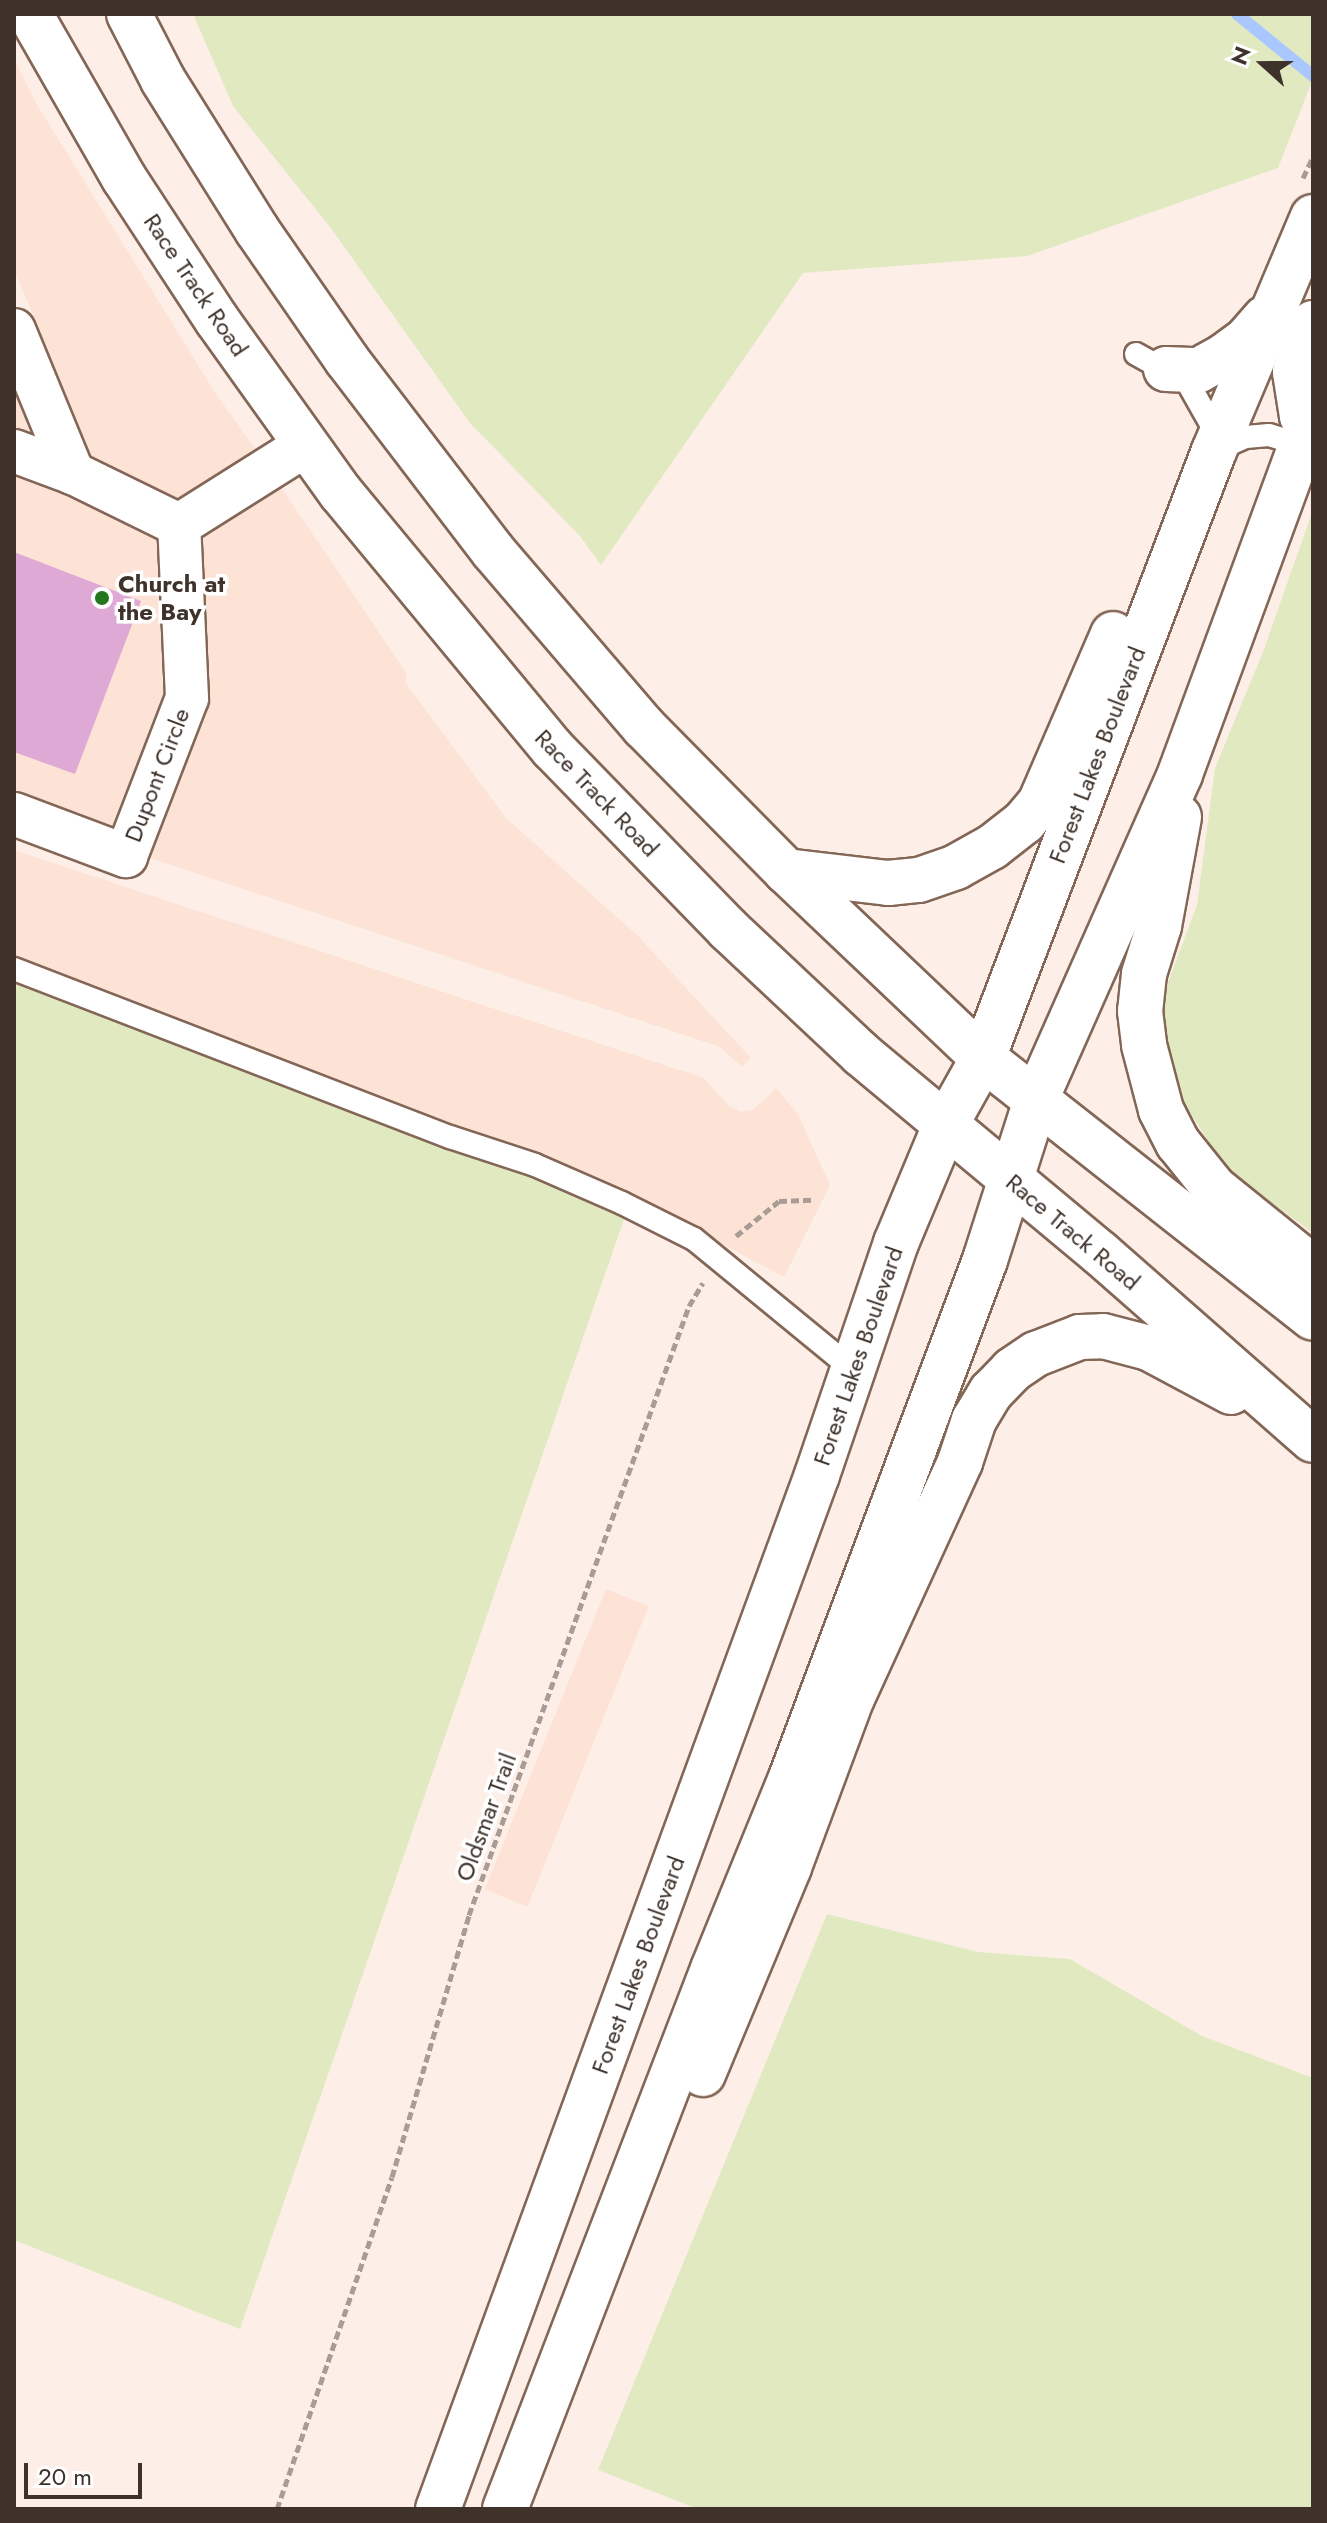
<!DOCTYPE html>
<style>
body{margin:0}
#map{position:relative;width:1327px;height:2523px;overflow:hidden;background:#fdefe8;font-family:Jost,sans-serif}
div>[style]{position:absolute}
.built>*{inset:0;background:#fce3d5;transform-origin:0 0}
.green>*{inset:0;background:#e0e9c0}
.stream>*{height:12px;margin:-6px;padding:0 6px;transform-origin:6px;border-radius:6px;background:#aac7ff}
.building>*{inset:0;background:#dea9d5}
.path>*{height:5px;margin-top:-2.5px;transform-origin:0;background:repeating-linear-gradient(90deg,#a99c94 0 8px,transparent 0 12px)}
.roads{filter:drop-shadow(2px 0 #836656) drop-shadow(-2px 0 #836656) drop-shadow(0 2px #836656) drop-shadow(0 -2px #836656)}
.service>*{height:22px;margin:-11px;padding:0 11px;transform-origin:11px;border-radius:11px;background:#fff}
.minor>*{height:42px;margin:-21px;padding:0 21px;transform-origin:21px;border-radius:21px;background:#fff}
.secondary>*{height:44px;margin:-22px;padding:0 22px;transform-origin:22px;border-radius:22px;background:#fff}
.dots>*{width:22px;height:22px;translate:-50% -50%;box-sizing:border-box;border:4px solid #fff;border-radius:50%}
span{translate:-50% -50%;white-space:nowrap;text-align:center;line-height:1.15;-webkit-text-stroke:7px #fff;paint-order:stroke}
.street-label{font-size:24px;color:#3e322a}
.poi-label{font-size:24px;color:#3e322a;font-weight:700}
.left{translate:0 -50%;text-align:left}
.frame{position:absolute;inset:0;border:16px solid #3e322a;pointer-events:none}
.north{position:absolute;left:1223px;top:24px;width:80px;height:80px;-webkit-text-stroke:6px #fff;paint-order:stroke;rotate:291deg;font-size:22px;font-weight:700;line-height:32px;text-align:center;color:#3e322a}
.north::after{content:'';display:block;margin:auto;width:28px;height:36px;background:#3e322a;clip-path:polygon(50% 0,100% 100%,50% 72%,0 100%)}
.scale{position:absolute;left:24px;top:2463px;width:118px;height:36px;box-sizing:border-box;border:4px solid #3e322a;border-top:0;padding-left:10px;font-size:24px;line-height:28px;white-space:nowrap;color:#3e322a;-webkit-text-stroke:6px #fff;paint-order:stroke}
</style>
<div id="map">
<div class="built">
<i style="clip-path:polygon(14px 59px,36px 103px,216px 394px,256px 450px,176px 501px,91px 457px,14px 269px)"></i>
<i style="clip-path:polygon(14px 385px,35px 437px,14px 429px)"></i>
<i style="clip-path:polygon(14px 472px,65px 491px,157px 536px,164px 693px,112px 829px,14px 791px)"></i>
<i style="clip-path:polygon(281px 487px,407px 674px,405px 682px,506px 818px,638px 936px,751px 1058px,742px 1067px,720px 1047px,150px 858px,208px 706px,202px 536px)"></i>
<i style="clip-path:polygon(14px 850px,704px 1078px,728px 1105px,740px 1112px,753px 1110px,776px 1088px,798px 1114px,830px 1185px,784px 1277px,632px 1196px,14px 969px)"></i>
<i style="left:606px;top:1589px;width:46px;height:324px;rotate:22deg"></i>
</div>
<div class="green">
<i style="clip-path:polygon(193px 14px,1313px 14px,1313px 79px,1278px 168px,1027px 256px,803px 273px,601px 565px,579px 535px,470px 423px,330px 227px,233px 106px)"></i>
<i style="clip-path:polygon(1313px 510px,1313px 1233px,1226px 1169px,1181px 1098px,1168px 1048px,1164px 1008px,1166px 988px,1197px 905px,1215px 768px,1263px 652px)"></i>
<i style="clip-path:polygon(14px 969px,632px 1196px,240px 2329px,14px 2240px)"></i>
<i style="clip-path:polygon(827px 1914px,978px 1952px,1070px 1959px,1202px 2036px,1313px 2078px,1313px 2509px,698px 2509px,598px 2470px)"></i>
</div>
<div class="stream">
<i style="left:1237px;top:14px;width:98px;rotate:39.2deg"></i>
</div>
<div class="building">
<i style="clip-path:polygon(14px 552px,141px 601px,75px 774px,14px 752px)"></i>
</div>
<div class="path">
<i style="left:1303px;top:178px;width:23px;rotate:-65deg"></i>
<i style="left:736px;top:1236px;width:55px;rotate:-39.1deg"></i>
<i style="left:779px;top:1201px;width:33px;rotate:-2deg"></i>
<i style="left:277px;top:2509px;width:351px;rotate:-70.9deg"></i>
<i style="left:392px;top:2177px;width:273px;rotate:-73.6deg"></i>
<i style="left:469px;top:1915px;width:648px;rotate:-70.14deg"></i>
<i style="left:689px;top:1306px;width:27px;rotate:-59deg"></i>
</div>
<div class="roads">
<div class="service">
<i style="left:1136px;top:354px;width:60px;rotate:29.1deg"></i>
<i style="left:1188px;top:383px;width:47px;rotate:60.7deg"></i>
<i style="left:1211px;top:424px;width:27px;rotate:84deg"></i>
<i style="left:1214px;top:451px;width:35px;rotate:-24deg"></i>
<i style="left:1246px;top:437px;width:23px;rotate:-5deg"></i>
<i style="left:1269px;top:435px;width:41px;rotate:17.1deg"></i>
<i style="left:14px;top:969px;width:467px;rotate:21.1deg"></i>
<i style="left:450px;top:1137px;width:89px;rotate:18.2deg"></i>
<i style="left:535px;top:1165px;width:95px;rotate:23.6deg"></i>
<i style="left:622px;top:1203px;width:80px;rotate:26.6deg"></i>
<i style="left:694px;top:1239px;width:205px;rotate:39.4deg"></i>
</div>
<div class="minor">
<i style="left:14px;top:330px;width:155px;rotate:67.6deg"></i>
<i style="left:14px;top:451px;width:63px;rotate:20.4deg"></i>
<i style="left:73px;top:473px;width:118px;rotate:26.1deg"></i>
<i style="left:14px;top:814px;width:120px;rotate:20.6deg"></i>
<i style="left:126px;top:856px;width:169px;rotate:-68.9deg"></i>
<i style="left:187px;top:698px;width:173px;rotate:-92.6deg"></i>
<i style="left:179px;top:525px;width:150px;rotate:-32.2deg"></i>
</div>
<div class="secondary">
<i style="left:30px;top:14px;width:189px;rotate:60.2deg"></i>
<i style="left:124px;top:178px;width:170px;rotate:56.8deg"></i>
<i style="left:217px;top:320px;width:213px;rotate:54.4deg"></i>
<i style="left:341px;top:493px;width:332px;rotate:50.4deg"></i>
<i style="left:553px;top:749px;width:251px;rotate:45.8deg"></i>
<i style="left:728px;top:929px;width:183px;rotate:43.2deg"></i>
<i style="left:861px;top:1054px;width:311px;rotate:39.8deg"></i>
<i style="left:1100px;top:1253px;width:283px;rotate:41.3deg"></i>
<i style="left:129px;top:14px;width:74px;rotate:62.7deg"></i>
<i style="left:163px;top:80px;width:177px;rotate:57.9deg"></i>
<i style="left:257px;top:230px;width:158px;rotate:55.3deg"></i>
<i style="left:347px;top:360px;width:240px;rotate:52.6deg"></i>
<i style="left:493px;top:551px;width:232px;rotate:49.4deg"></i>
<i style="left:644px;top:727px;width:202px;rotate:45.4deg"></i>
<i style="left:786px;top:871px;width:272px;rotate:43.5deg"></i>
<i style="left:983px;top:1058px;width:420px;rotate:38.2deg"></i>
<i style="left:1313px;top:323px;width:52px;rotate:110.2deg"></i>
<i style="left:1295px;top:372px;width:45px;rotate:81deg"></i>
<i style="left:1302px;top:416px;width:22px;rotate:60deg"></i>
<i style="left:1166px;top:369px;width:33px;rotate:2deg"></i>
<i style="left:1199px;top:370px;width:29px;rotate:-29deg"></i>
<i style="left:1224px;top:356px;width:27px;rotate:-36deg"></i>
<i style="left:1246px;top:340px;width:29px;rotate:-49deg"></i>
<i style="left:1179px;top:817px;width:111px;rotate:100.4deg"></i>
<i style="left:1159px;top:926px;width:50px;rotate:107.4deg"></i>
<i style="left:1144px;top:974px;width:37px;rotate:96deg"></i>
<i style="left:1140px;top:1011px;width:34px;rotate:83deg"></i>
<i style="left:1144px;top:1045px;width:67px;rotate:75.3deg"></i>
<i style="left:1161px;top:1110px;width:37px;rotate:63deg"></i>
<i style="left:1178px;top:1143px;width:58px;rotate:51.3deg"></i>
<i style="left:1214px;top:1188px;width:127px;rotate:38.9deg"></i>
<i style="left:786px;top:871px;width:103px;rotate:6.7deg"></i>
<i style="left:888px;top:883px;width:31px;rotate:-6deg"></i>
<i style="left:919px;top:880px;width:39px;rotate:-19deg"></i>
<i style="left:956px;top:867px;width:41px;rotate:-29.1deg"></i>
<i style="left:992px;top:847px;width:41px;rotate:-38deg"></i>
<i style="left:1024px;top:822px;width:25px;rotate:-50deg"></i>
<i style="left:1040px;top:803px;width:184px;rotate:-66.6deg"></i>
<i style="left:703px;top:2074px;width:224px;rotate:-67.4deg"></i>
<i style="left:789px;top:1867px;width:180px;rotate:-69.6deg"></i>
<i style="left:852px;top:1698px;width:260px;rotate:-65.4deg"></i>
<i style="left:960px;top:1462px;width:44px;rotate:-71.6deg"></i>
<i style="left:974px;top:1420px;width:33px;rotate:-59deg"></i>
<i style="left:991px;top:1392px;width:30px;rotate:-46deg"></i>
<i style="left:1012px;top:1370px;width:29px;rotate:-34deg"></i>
<i style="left:1036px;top:1354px;width:47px;rotate:-21.1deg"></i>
<i style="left:1080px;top:1337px;width:23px;rotate:-2deg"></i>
<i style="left:1103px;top:1336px;width:48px;rotate:14.6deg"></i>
<i style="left:1149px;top:1348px;width:93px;rotate:28.2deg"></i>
<i style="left:438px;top:2509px;width:1101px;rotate:-69.87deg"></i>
<i style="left:817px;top:1475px;width:245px;rotate:-71.2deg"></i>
<i style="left:896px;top:1243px;width:127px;rotate:-67.3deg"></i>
<i style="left:945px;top:1126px;width:78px;rotate:-60.8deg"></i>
<i style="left:983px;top:1058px;width:649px;rotate:-69.17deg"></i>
<i style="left:1214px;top:451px;width:254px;rotate:-67.1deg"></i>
<i style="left:505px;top:2509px;width:579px;rotate:-68.93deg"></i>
<i style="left:713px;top:1969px;width:206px;rotate:-67.8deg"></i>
<i style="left:791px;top:1778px;width:553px;rotate:-69.47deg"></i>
<i style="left:985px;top:1260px;width:171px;rotate:-72.3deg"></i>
<i style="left:1037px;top:1097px;width:353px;rotate:-66.1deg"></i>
<i style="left:1180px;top:774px;width:385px;rotate:-69.8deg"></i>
</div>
</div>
<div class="dots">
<i style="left:102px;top:598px;background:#24761f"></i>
</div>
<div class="street-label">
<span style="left:196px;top:285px;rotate:56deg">Race Track Road</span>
<span style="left:1097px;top:755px;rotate:-69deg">Forest Lakes Boulevard</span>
<span style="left:157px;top:775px;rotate:-69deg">Dupont Circle</span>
<span style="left:597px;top:793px;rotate:46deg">Race Track Road</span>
<span style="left:1073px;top:1232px;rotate:40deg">Race Track Road</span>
<span style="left:858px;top:1356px;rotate:-71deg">Forest Lakes Boulevard</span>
<span style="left:486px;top:1817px;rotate:-70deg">Oldsmar Trail</span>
<span style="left:638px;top:1965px;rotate:-70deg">Forest Lakes Boulevard</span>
</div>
<div class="poi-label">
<span class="left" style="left:118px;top:598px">Church at<br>the Bay</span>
</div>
<div class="frame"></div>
<div class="north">N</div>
<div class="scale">20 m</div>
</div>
